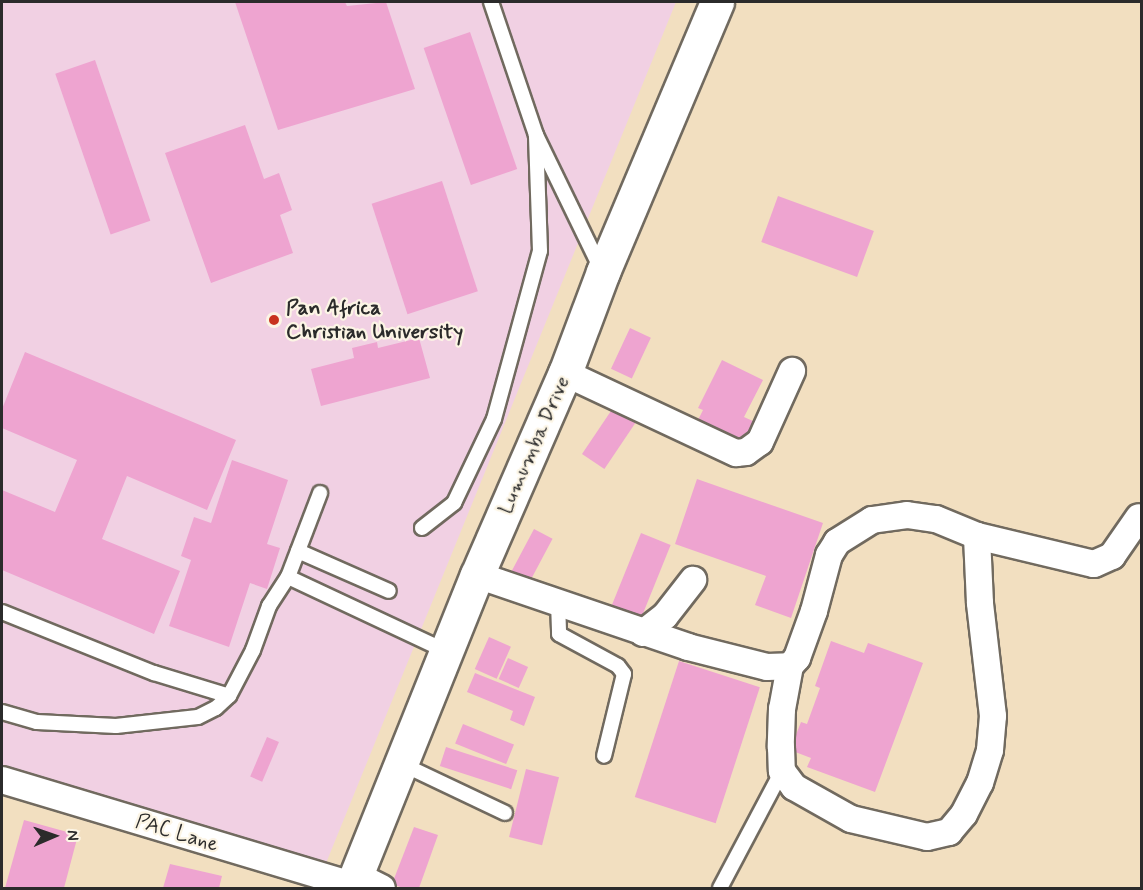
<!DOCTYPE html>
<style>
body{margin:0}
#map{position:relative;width:1143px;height:890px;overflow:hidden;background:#f2dfc0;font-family:Mynerve,sans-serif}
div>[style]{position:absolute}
.built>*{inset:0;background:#f1d0e3}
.building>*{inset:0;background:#eea4d0;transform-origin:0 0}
.roads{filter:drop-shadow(2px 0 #716a5f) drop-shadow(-2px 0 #716a5f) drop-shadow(0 2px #716a5f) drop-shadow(0 -2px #716a5f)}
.lane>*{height:14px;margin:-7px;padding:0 7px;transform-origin:7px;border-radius:7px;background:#fff}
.street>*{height:26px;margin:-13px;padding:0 13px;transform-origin:13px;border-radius:13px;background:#fff}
.secondary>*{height:33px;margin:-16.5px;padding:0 16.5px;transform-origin:16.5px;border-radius:16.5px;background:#fff}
.dots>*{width:16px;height:16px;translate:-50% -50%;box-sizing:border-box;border:3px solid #fcf5e5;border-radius:50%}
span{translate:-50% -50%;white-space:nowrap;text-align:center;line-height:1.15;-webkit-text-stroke:4.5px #fcf5e5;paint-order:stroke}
.poi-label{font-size:21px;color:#2b2b2b;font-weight:700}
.left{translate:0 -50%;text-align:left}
.street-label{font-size:21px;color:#2b2b2b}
.frame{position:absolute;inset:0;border:3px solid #2b2b2b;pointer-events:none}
.north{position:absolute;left:24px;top:806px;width:60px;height:60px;-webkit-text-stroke:4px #fcf5e5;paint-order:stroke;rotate:88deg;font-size:16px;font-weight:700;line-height:24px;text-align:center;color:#2b2b2b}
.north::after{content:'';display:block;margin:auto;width:21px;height:27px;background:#2b2b2b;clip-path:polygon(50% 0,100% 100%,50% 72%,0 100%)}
</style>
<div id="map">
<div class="built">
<i style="clip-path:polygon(2px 2px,676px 2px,322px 873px,2px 774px)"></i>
</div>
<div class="building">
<i style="clip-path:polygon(235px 2px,345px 2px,347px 6px,386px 2px,415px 89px,278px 130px)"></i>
<i style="left:470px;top:32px;width:145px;height:49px;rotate:71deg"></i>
<i style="left:95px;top:60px;width:170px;height:42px;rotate:71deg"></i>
<i style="clip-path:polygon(245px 125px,264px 179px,279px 173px,292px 210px,280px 215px,293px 253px,211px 283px,165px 153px)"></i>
<i style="left:442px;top:181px;width:116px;height:74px;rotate:72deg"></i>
<i style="left:778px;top:196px;width:102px;height:49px;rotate:20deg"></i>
<i style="left:630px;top:328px;width:23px;height:45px;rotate:25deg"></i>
<i style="clip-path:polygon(419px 338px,430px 378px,321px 406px,311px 369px,354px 358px,352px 348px,377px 342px,378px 348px)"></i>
<i style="clip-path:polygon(25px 352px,236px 440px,207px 510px,127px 476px,102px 539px,180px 571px,154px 634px,2px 570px,2px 490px,55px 512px,77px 460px,2px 428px,2px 409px)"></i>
<i style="clip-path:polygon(722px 360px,763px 380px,744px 417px,755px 422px,743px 446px,697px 422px,703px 410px,698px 408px)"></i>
<i style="left:615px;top:405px;width:27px;height:59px;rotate:34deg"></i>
<i style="clip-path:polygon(232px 460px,288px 480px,267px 544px,280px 548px,267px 589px,250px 583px,229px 647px,169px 626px,191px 560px,181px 556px,194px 517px,211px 523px)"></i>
<i style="clip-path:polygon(697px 479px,823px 523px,791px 618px,755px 605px,766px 576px,675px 544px)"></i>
<i style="left:534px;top:529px;width:21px;height:48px;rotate:28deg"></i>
<i style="left:641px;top:533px;width:32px;height:82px;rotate:22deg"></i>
<i style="left:489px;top:637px;width:24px;height:35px;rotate:24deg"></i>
<i style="clip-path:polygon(831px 641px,864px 653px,868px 643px,923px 663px,875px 792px,807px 767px,811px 758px,790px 750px,801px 722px,807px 724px,820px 688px,815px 686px)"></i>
<i style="left:508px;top:658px;width:22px;height:23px;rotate:24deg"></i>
<i style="left:679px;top:661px;width:85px;height:143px;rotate:18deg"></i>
<i style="clip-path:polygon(475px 673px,535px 697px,524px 726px,510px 720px,513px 711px,467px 692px)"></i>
<i style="left:463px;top:724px;width:55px;height:21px;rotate:22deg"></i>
<i style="left:267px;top:737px;width:13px;height:43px;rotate:23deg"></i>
<i style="left:446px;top:747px;width:75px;height:20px;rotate:18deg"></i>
<i style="left:526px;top:769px;width:34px;height:70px;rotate:14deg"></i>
<i style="clip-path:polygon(24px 820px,78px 835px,64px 888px,5px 888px)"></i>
<i style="clip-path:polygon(414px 827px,438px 835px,419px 888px,403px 888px,392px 884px)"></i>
<i style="clip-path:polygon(170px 864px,222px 876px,219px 888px,163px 888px)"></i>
</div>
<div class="roads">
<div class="lane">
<i style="left:491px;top:2px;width:140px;rotate:71.3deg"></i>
<i style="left:536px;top:135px;width:151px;rotate:64.1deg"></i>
<i style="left:422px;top:528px;width:41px;rotate:-38deg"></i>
<i style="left:454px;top:503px;width:93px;rotate:-64.5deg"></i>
<i style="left:494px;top:419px;width:174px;rotate:-74.7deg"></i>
<i style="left:540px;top:251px;width:116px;rotate:-92deg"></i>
<i style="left:298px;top:551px;width:99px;rotate:23.7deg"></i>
<i style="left:288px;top:577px;width:174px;rotate:25.1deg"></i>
<i style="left:558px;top:602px;width:32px;rotate:88deg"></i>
<i style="left:559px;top:634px;width:67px;rotate:28.5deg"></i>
<i style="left:618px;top:666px;width:10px;rotate:53deg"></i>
<i style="left:624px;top:674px;width:84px;rotate:103.7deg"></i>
<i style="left:2px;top:612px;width:164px;rotate:21.9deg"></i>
<i style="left:154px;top:673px;width:78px;rotate:17deg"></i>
<i style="left:2px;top:712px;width:36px;rotate:16deg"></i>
<i style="left:37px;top:722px;width:79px;rotate:2.9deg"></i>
<i style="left:116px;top:726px;width:82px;rotate:-6.3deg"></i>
<i style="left:198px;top:717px;width:20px;rotate:-27deg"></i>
<i style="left:216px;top:708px;width:18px;rotate:-43deg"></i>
<i style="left:229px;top:696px;width:52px;rotate:-62.4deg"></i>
<i style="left:253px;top:650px;width:47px;rotate:-70deg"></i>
<i style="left:269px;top:606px;width:35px;rotate:-57deg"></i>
<i style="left:288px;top:577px;width:90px;rotate:-69.1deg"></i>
<i style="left:402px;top:764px;width:114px;rotate:25.4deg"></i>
<i style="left:720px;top:888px;width:132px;rotate:-62.1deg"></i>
</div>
<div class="street">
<i style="left:565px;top:373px;width:189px;rotate:25.1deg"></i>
<i style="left:736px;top:453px;width:10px;rotate:-6deg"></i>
<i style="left:746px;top:452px;width:17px;rotate:-36deg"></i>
<i style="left:760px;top:442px;width:78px;rotate:-65.7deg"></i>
<i style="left:477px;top:575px;width:223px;rotate:18.8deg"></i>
<i style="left:688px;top:647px;width:81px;rotate:14.2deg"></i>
<i style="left:767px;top:667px;width:23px;rotate:-2deg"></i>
<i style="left:790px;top:666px;width:11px;rotate:-49deg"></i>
<i style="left:797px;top:658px;width:50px;rotate:-70.1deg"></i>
<i style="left:814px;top:611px;width:58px;rotate:-75deg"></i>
<i style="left:829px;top:555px;width:15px;rotate:-58deg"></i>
<i style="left:837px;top:542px;width:41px;rotate:-32.2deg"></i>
<i style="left:872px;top:520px;width:35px;rotate:-8deg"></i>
<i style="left:907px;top:515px;width:29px;rotate:8deg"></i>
<i style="left:936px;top:519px;width:44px;rotate:22.5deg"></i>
<i style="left:977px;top:536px;width:120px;rotate:13.5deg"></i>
<i style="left:1094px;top:564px;width:20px;rotate:-24deg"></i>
<i style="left:1112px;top:556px;width:47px;rotate:-55.3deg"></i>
<i style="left:643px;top:633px;width:28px;rotate:-38deg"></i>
<i style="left:665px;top:616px;width:46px;rotate:-52.1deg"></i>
<i style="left:790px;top:666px;width:44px;rotate:100.5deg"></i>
<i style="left:782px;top:709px;width:38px;rotate:92deg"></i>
<i style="left:781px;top:747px;width:24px;rotate:88deg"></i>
<i style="left:782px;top:771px;width:20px;rotate:53deg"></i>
<i style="left:794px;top:787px;width:65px;rotate:29.3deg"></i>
<i style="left:851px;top:819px;width:78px;rotate:13.3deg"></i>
<i style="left:927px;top:837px;width:23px;rotate:-13deg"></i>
<i style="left:949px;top:832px;width:23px;rotate:-50deg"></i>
<i style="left:964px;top:814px;width:35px;rotate:-63deg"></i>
<i style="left:980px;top:783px;width:34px;rotate:-73deg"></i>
<i style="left:990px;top:750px;width:34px;rotate:-85deg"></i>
<i style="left:993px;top:716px;width:114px;rotate:-96.6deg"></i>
<i style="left:980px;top:603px;width:67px;rotate:-92.6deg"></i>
<i style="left:2px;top:780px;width:365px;rotate:16.7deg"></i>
<i style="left:356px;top:875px;width:29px;rotate:27deg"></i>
</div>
<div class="secondary">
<i style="left:351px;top:888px;width:337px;rotate:-68.1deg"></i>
<i style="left:477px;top:575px;width:220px;rotate:-66.5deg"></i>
<i style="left:565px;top:373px;width:108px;rotate:-69.4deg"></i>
<i style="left:603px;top:272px;width:293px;rotate:-67.1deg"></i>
</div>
</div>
<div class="dots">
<i style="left:274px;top:320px;background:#c8321e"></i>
</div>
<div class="poi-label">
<span class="left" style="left:286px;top:320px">Pan Africa<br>Christian University</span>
</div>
<div class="street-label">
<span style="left:534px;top:445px;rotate:-66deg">Lumumba Drive</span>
<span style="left:177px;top:833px;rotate:17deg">PAC Lane</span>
</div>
<div class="frame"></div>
<div class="north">N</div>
</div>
